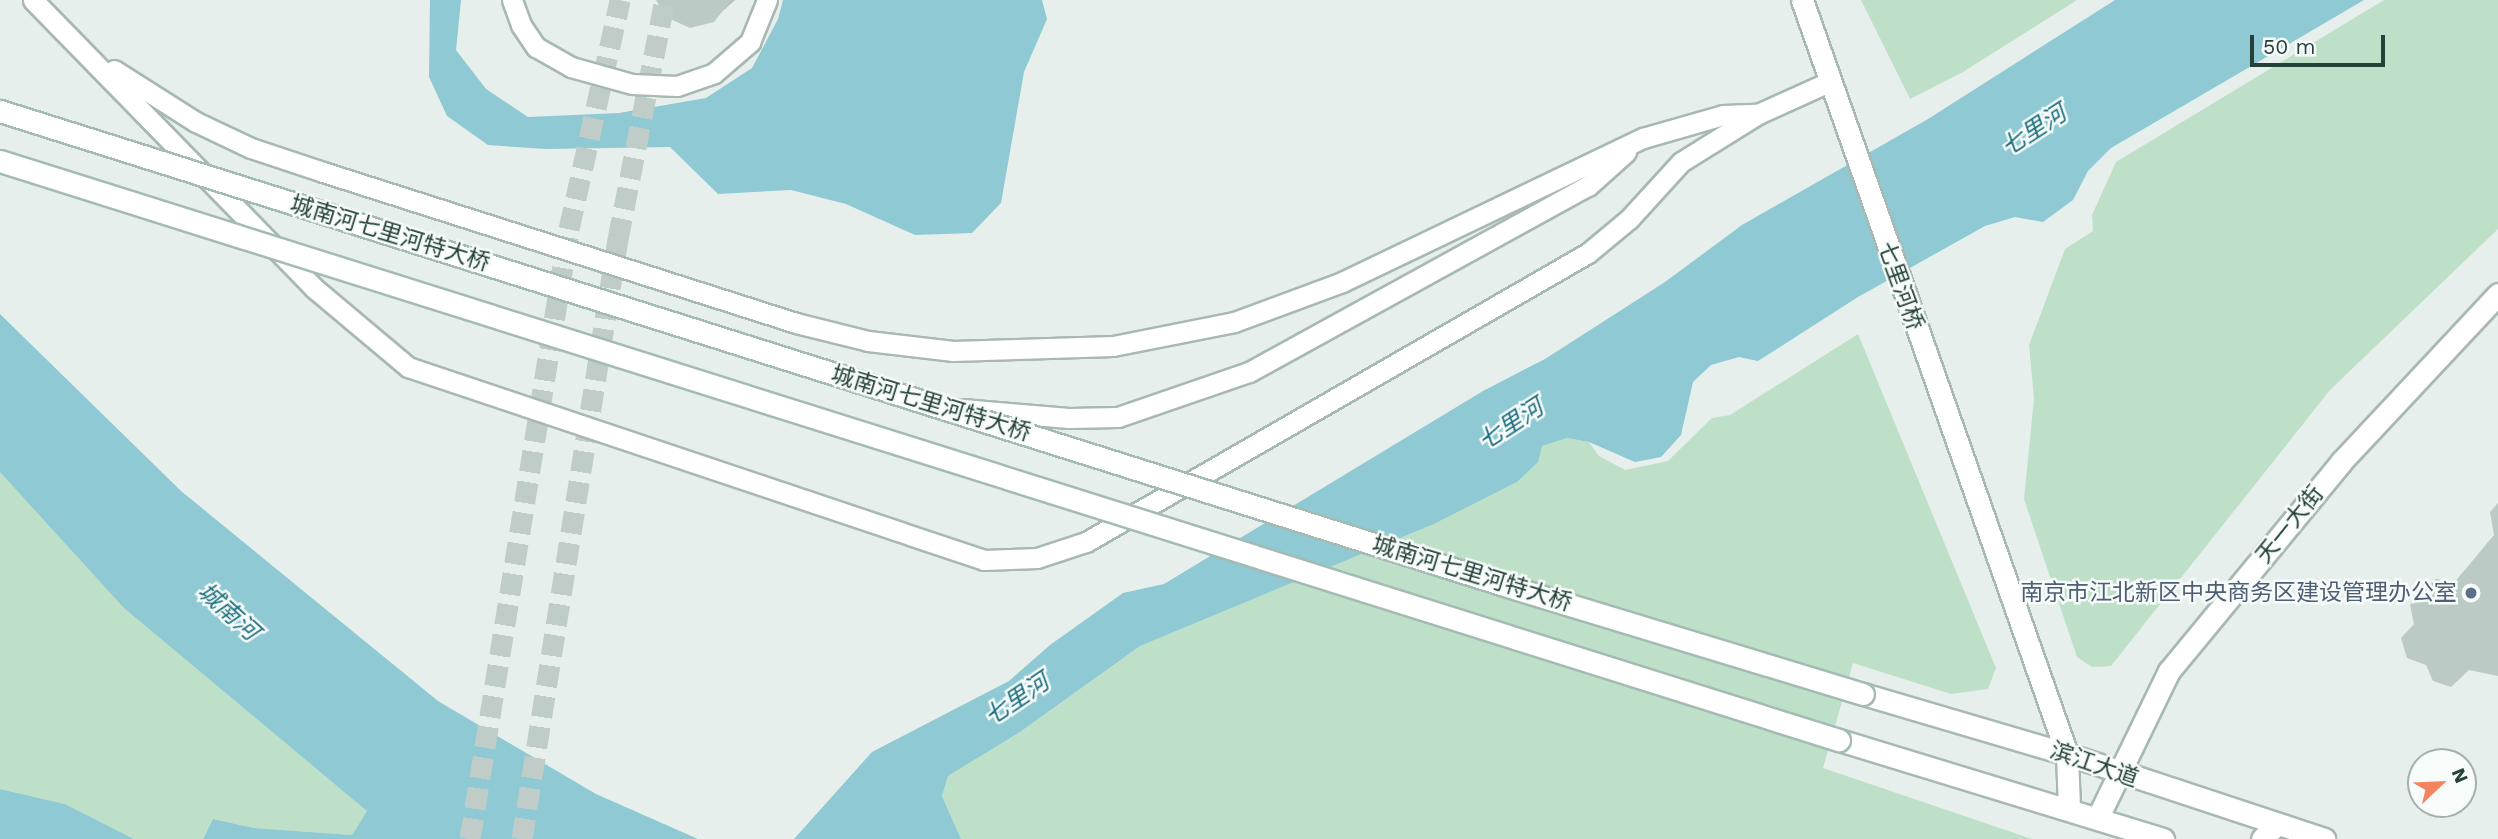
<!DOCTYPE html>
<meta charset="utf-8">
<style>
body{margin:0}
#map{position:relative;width:2498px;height:839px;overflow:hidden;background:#e6efeb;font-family:"Work Sans","Noto Sans SC",sans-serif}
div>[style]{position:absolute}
.green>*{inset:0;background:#bfe0c8}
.water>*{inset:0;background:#8ec9d4}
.shadow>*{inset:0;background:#0003}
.building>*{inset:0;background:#bbcac4}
.highway-tunnel>*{height:21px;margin-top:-10.5px;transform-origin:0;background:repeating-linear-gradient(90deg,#bfccc8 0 21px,transparent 0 31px)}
.roads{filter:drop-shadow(2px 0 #a8b8b2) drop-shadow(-2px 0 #a8b8b2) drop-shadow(0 2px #a8b8b2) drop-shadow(0 -2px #a8b8b2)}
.street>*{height:19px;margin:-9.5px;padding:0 9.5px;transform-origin:9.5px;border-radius:9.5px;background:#fff}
.secondary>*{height:21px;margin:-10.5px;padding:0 10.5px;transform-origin:10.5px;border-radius:10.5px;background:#fff}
.bridges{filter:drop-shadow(2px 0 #a4bbb3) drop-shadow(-2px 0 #a4bbb3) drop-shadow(0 2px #a4bbb3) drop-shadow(0 -2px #a4bbb3)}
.secondary-bridge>*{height:21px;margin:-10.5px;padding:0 10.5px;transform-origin:10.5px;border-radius:10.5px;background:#fff}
.dots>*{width:19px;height:19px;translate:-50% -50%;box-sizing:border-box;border:4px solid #f7fbf9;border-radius:50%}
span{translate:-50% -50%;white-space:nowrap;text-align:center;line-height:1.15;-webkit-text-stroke:5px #f7fbf9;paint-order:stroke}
.street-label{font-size:23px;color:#24423a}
.service-label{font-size:23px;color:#4e5e75}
.right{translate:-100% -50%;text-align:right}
.water-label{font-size:24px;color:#1c6f80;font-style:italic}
.north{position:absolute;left:2407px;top:748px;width:70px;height:70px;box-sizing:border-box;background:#f7fbf9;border:2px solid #a3b1ad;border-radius:50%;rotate:67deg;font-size:19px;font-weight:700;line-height:28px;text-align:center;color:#24423a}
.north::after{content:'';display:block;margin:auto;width:24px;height:32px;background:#f4845f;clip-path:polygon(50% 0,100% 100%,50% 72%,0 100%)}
.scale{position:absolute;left:2250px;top:35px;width:135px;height:32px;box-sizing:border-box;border:4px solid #24423a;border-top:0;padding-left:9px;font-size:21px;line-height:24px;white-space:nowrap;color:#24423a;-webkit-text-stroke:5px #f7fbf9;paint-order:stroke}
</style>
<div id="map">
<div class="green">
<i style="clip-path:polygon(1861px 0,2077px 0,1963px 72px,1910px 99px)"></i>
<i style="clip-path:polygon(2384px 0,2498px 0,2498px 229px,2330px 390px,2111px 666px,2092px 667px,2077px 657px,2024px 499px,2034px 398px,2029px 345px,2065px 249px,2093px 231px,2092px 215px,2116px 162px)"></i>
<i style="clip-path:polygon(1858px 334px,1996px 668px,1988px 689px,1951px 694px,1853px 663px,1823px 768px,2032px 839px,961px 839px,942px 796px,948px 776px,1020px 732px,1140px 646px,1434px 524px,1517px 482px,1542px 446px,1567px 438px,1589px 442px,1599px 456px,1625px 470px,1668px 461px,1712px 418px,1730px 415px)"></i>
<i style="clip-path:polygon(0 472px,367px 811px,352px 835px,254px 828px,213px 819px,203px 839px,134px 839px,65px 804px,0 789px)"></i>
</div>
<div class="water">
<i style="clip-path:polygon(430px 0,461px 0,456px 50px,486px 89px,528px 117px,619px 113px,706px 98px,752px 68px,778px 19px,783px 0,1042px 0,1047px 19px,1024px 72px,1001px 203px,972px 233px,915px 235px,846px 204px,791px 190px,718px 194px,670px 147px,546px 149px,488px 145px,447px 116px,429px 77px)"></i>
<i style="clip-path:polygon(2115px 0,2364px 0,2111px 148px,2088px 171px,2073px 200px,2043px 222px,2015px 217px,1985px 226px,1858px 297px,1758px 361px,1739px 357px,1711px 365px,1693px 382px,1681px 435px,1661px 457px,1635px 462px,1589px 442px,1567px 438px,1542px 446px,1538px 462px,1517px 482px,1434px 524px,1140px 646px,1020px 732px,948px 776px,942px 796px,961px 839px,794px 839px,872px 752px,1009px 681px,1050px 645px,1123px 593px,1164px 584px,1483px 391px,1545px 359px,1665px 282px,1742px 225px,1928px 119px)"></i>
<i style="clip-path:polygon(0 314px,181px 491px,438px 701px,596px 794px,698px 839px,203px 839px,213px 819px,254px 828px,352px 835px,367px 811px,124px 608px,0 472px)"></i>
<i style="clip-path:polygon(0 789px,65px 804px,134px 839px,0 839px)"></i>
</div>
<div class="shadow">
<i style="clip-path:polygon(660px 0,735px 0,713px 20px)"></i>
<i style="clip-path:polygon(2498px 506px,2498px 674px,2416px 624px,2423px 592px,2436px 579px,2456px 583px,2496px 535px)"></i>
</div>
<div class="building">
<i style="clip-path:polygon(656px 0,731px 0,714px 22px,690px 28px,666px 17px)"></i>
<i style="clip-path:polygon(2498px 503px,2498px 676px,2469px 670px,2451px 687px,2433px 681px,2426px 665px,2407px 658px,2401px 638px,2414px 624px,2410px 605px,2422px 591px,2443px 596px,2494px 535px,2490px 512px)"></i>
</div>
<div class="highway-tunnel">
<i style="left:470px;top:839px;width:618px;rotate:-80.78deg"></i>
<i style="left:569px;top:229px;width:235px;rotate:-77.4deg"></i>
<i style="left:522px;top:839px;width:608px;rotate:-80.91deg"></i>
<i style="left:618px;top:239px;width:244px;rotate:-78.9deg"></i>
</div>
<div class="roads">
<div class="street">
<i style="left:33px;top:0;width:402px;rotate:45.7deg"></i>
<i style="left:314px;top:288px;width:123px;rotate:40deg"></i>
<i style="left:408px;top:367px;width:607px;rotate:18.52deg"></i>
<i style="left:984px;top:560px;width:53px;rotate:-2.2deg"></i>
<i style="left:1037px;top:558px;width:52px;rotate:-18.1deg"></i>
<i style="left:1086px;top:542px;width:579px;rotate:-29.93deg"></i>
<i style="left:1588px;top:253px;width:53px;rotate:-39.7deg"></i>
<i style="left:1629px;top:219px;width:77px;rotate:-47.6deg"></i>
<i style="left:1681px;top:162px;width:91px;rotate:-31.9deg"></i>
<i style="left:1758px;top:114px;width:78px;rotate:-24.3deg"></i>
<i style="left:512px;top:0;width:27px;rotate:70deg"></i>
<i style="left:521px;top:25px;width:27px;rotate:56deg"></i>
<i style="left:536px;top:47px;width:40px;rotate:29.7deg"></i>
<i style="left:571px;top:67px;width:63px;rotate:15.6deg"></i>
<i style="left:632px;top:84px;width:45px;rotate:2.5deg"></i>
<i style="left:677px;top:86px;width:39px;rotate:-19deg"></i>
<i style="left:714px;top:73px;width:48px;rotate:-40.7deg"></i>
<i style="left:750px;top:42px;width:45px;rotate:-68deg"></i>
<i style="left:114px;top:70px;width:97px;rotate:32.4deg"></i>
<i style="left:196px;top:122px;width:61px;rotate:25.3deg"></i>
<i style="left:251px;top:148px;width:76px;rotate:18.4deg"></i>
<i style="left:323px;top:172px;width:497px;rotate:17.7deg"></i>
<i style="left:796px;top:323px;width:74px;rotate:14deg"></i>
<i style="left:868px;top:341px;width:86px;rotate:6.7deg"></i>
<i style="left:953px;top:351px;width:160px;rotate:-1.8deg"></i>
<i style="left:1113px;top:346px;width:123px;rotate:-11.2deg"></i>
<i style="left:1234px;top:322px;width:115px;rotate:-20.3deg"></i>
<i style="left:1342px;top:282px;width:334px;rotate:-25.6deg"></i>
<i style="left:1643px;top:138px;width:83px;rotate:-16deg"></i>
<i style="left:1723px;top:115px;width:34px;rotate:-2deg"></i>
<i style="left:962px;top:409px;width:107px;rotate:4.8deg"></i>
<i style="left:1069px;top:418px;width:49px;rotate:-1.2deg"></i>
<i style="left:1118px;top:417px;width:139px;rotate:-19deg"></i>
<i style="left:1249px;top:372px;width:387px;rotate:-28.8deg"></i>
<i style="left:1588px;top:186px;width:51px;rotate:-41.8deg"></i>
</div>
<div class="secondary">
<i style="left:1802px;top:0;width:799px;rotate:70.64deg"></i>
<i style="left:2067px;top:754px;width:54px;rotate:87.9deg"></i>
<i style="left:1863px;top:694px;width:213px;rotate:16.4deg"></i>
<i style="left:2067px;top:754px;width:271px;rotate:18.3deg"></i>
<i style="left:1839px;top:740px;width:339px;rotate:17deg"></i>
<i style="left:2098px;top:817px;width:162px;rotate:-64.1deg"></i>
<i style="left:2169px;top:671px;width:271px;rotate:-50.5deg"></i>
<i style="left:2341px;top:462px;width:230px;rotate:-46.9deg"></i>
<i style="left:2262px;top:839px;width:21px;rotate:-45deg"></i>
</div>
</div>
<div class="bridges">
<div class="secondary-bridge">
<i style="left:0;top:111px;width:1577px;rotate:17.49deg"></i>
<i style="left:1504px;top:585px;width:375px;rotate:16.9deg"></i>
<i style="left:0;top:161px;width:1928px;rotate:17.48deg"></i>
</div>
</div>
<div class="dots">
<i style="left:2471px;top:593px;background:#5c6f8a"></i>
</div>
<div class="street-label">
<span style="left:390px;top:234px;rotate:17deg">城南河七里河特大桥</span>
<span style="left:1900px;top:286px;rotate:70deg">七里河桥</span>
<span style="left:931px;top:404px;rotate:17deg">城南河七里河特大桥</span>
<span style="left:2290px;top:525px;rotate:-51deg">天一大街</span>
<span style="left:1472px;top:574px;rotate:17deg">城南河七里河特大桥</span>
<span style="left:2094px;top:765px;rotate:19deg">滨江大道</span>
</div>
<div class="service-label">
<span class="right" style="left:2457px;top:593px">南京市江北新区中央商务区建设管理办公室</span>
</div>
<div class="water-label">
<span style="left:2034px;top:131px;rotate:-33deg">七里河</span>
<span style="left:1511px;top:425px;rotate:-33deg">七里河</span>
<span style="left:228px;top:612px;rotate:42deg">城南河</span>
<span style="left:1017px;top:700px;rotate:-34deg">七里河</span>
</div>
<div class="north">N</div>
<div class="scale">50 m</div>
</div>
